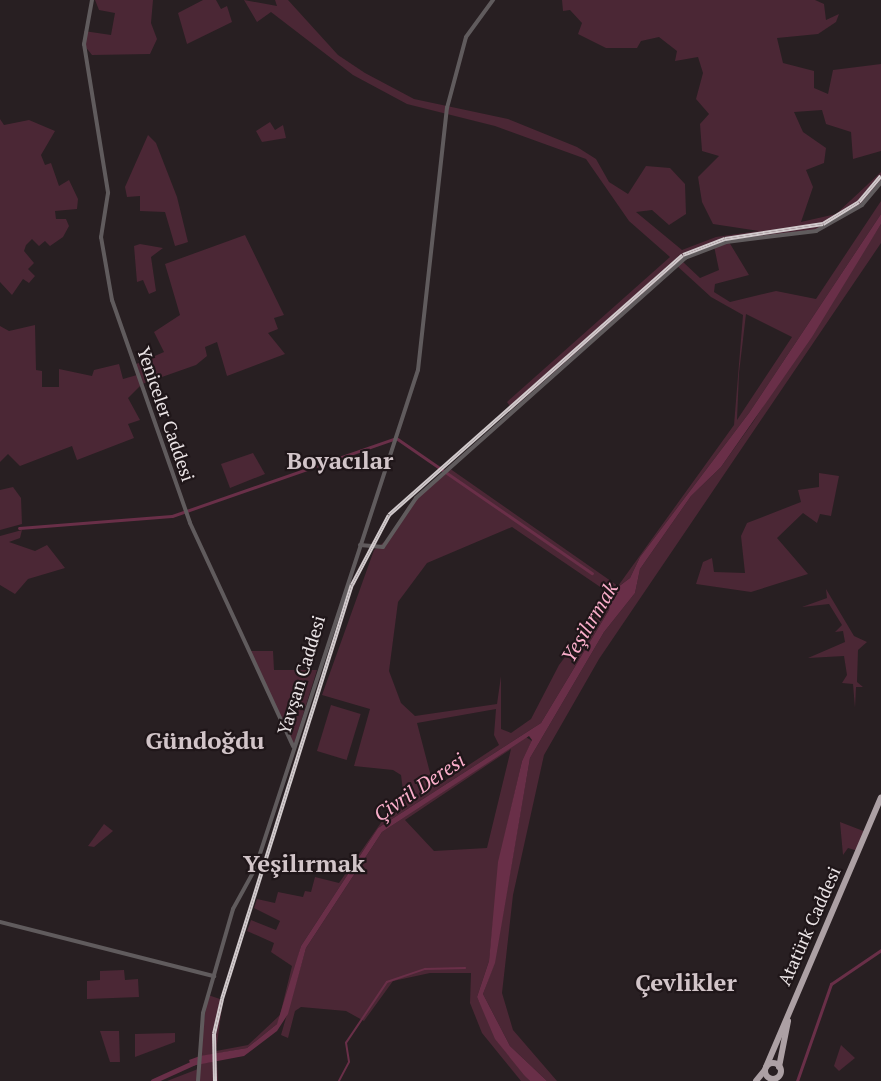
<!DOCTYPE html>
<meta charset="utf-8">
<style>
body{margin:0}
#map{position:relative;width:881px;height:1081px;overflow:hidden;background:#281f22;font-family:"PT Serif",serif}
div>[style]{position:absolute}
.green>*{inset:0;background:#4b2735;transform-origin:0 0}
.water>*{inset:0;background:#692f48}
.stream>*{height:1.5px;margin:-0.75px;padding:0 0.75px;transform-origin:0.75px;border-radius:0.75px;background:#692f48}
.canal>*{height:3px;margin:-1.5px;padding:0 1.5px;transform-origin:1.5px;border-radius:1.5px;background:#692f48}
.river>*{height:5px;margin:-2.5px;padding:0 2.5px;transform-origin:2.5px;border-radius:2.5px;background:#692f48}
.tertiary>*{height:4px;margin:-2px;padding:0 2px;transform-origin:2px;border-radius:2px;background:#605b5d}
.trunk>*{height:6px;margin:-3px;padding:0 3px;transform-origin:3px;border-radius:3px;background:#aca0a4}
.trunk>.ring{margin:-3px;padding:0;box-sizing:content-box;background:none;border:6px solid #aca0a4;border-radius:50%}
.rail>*{height:4px;margin-top:-2px;transform-origin:0;background:repeating-linear-gradient(90deg,#1f1619 0 4.5px,#d1cacc 0 9px);box-sizing:border-box;border-block:2px solid #d1cacc}
span{translate:-50% -50%;white-space:nowrap;text-align:center;line-height:1.15;-webkit-text-stroke:4.5px #1f1619;paint-order:stroke}
.street-label{font-size:18px;color:#ebe4e6}
.water-label{font-size:20px;color:#faaeca;font-style:italic}
.district-label{font-size:24px;color:#d2c5c9;font-weight:700}
</style>
<div id="map">
<div class="green">
<i style="clip-path:polygon(95px 0,153px 0,151px 23px,157px 39px,150px 54px,92px 55px,84px 45px,84px 31px,111px 35px,115px 13px,99px 10px)"></i>
<i style="clip-path:polygon(203px 0,216px 0,221px 9px,227px 6px,232px 22px,187px 44px,178px 13px)"></i>
<i style="clip-path:polygon(evenodd,244px 0,277px 6px,275px 0,288px 0,338px 55px,365px 73px,414px 99px,508px 119px,577px 147px,596px 159px,609px 182px,628px 194px,646px 166px,670px 168px,685px 184px,686px 214px,669px 225px,652px 210px,636px 212px,682px 250px,716px 237px,759px 231px,713px 224px,702px 202px,698px 177px,719px 156px,702px 151px,700px 124px,709px 114px,696px 99px,703px 73px,698px 57px,675px 61px,677px 51px,659px 37px,641px 41px,637px 48px,606px 48px,578px 34px,582px 23px,570px 10px,563px 11px,562px 0,815px 0,824px 4px,826px 20px,839px 14px,836px 22px,818px 34px,777px 38px,783px 63px,814px 71px,814px 88px,828px 94px,833px 70px,881px 64px,881px 151px,853px 159px,851px 132px,826px 124px,822px 110px,794px 112px,803px 132px,826px 148px,824px 163px,806px 170px,813px 187px,801px 222px,836px 214px,881px 172px,881px 182px,862px 205px,816px 231px,729px 242px,749px 275px,715px 284px,714px 292px,730px 302px,776px 291px,816px 299px,881px 201px,881px 214px,749px 413px,640px 557px,630px 578px,615px 589px,609px 610px,541px 723px,378px 828px,301px 946px,284px 1011px,277px 1024px,247px 1048px,198px 1057px,208px 995px,223px 1000px,216px 1051px,248px 1045px,280px 1015px,292px 966px,271px 952px,274px 943px,247px 931px,251px 920px,276px 930px,280px 921px,254px 908px,257px 899px,275px 903px,278px 892px,303px 897px,305px 891px,311px 892px,315px 877px,339px 883px,403px 791px,401px 775px,393px 770px,354px 766px,370px 709px,322px 695px,374px 550px,389px 538px,408px 506px,449px 468px,618px 586px,734px 425px,743px 315px,711px 297px,676px 265px,512px 409px,507px 402px,670px 257px,629px 221px,586px 159px,495px 126px,407px 104px,353px 75px,271px 12px,257px 22px,244px 0,714px 246px,719px 270px,700px 278px,682px 261px,714px 246px,244px 0,746px 314px,792px 337px,737px 420px,739px 373px,746px 314px,244px 0,512px 527px,612px 595px,559px 665px,531px 719px,511px 733px,501px 729px,501px 676px,497px 704px,415px 716px,401px 703px,389px 671px,398px 602px,427px 563px,512px 527px,244px 0,496px 709px,494px 735px,499px 745px,434px 788px,417px 723px,496px 709px)"></i>
<i style="clip-path:polygon(0 119px,4px 125px,29px 120px,55px 131px,41px 155px,45px 165px,51px 163px,59px 186px,69px 180px,78px 199px,77px 209px,55px 211px,56px 219px,66px 219px,69px 226px,63px 237px,50px 246px,45px 241px,39px 246px,32px 239px,26px 245px,24px 251px,34px 263px,28px 269px,35px 276px,29px 283px,23px 279px,12px 295px,0 282px)"></i>
<i style="clip-path:polygon(270px 122px,275px 130px,283px 125px,286px 138px,262px 142px,256px 131px)"></i>
<i style="clip-path:polygon(148px 135px,156px 143px,177px 197px,188px 242px,182px 244px,175px 246px,165px 212px,140px 211px,140px 196px,127px 197px,125px 187px)"></i>
<i style="clip-path:polygon(881px 224px,881px 243px,599px 659px,544px 755px,513px 895px,502px 993px,513px 1030px,557px 1081px,547px 1081px,510px 1046px,483px 994px,494px 964px,530px 758px,604px 632px,635px 593px,640px 569px,691px 496px,721px 467px,753px 422px)"></i>
<i style="clip-path:polygon(245px 235px,284px 315px,274px 318px,278px 329px,268px 333px,285px 354px,227px 376px,217px 342px,205px 347px,207px 356px,196px 365px,142px 384px,128px 398px,140px 420px,128px 424px,134px 438px,77px 460px,72px 446px,20px 466px,8px 454px,0 462px,0 326px,9px 331px,35px 325px,36px 370px,42px 371px,42px 387px,59px 387px,59px 369px,92px 376px,94px 370px,119px 364px,123px 379px,137px 375px,134px 365px,164px 352px,154px 332px,180px 315px,165px 264px)"></i>
<i style="clip-path:polygon(140px 244px,163px 248px,151px 257px,156px 291px,149px 294px,143px 280px,137px 282px,134px 246px)"></i>
<i style="clip-path:polygon(253px 453px,265px 474px,230px 488px,221px 464px)"></i>
<i style="clip-path:polygon(819px 473px,839px 476px,831px 516px,820px 514px,817px 523px,803px 513px,777px 538px,808px 574px,751px 592px,696px 584px,703px 562px,712px 558px,714px 572px,745px 573px,741px 536px,747px 523px,801px 502px,798px 490px,819px 487px)"></i>
<i style="clip-path:polygon(13px 487px,21px 498px,22px 524px,0 530px,0 490px)"></i>
<i style="clip-path:polygon(22px 530px,20px 538px,9px 542px,35px 551px,47px 545px,65px 568px,28px 579px,15px 594px,0 585px,0 536px)"></i>
<i style="clip-path:polygon(826px 589px,854px 636px,867px 642px,858px 650px,857px 682px,863px 687px,856px 687px,855px 708px,853px 684px,842px 683px,847px 675px,844px 656px,808px 658px,845px 642px,843px 631px,835px 632px,842px 625px,829px 604px,802px 607px,827px 598px)"></i>
<i style="clip-path:polygon(249px 651px,273px 651px,274px 670px,317px 670px,293px 747px)"></i>
<i style="left:331px;top:705px;width:31px;height:48px;rotate:17deg"></i>
<i style="clip-path:polygon(evenodd,526px 737px,532px 741px,522px 761px,500px 857px,489px 961px,477px 997px,498px 1042px,530px 1081px,521px 1081px,482px 1033px,470px 1003px,471px 973px,430px 973px,393px 981px,364px 1021px,346px 1011px,301px 1007px,295px 1011px,288px 1038px,281px 1035px,306px 948px,382px 832px,526px 737px,511px 749px,487px 848px,434px 851px,405px 820px,511px 749px)"></i>
<i style="clip-path:polygon(840px 822px,866px 832px,858px 851px,848px 848px,843px 855px)"></i>
<i style="clip-path:polygon(104px 824px,113px 831px,94px 847px,88px 846px)"></i>
<i style="clip-path:polygon(124px 970px,125px 980px,138px 979px,139px 997px,87px 999px,87px 981px,100px 980px,100px 971px)"></i>
<i style="clip-path:polygon(100px 1031px,119px 1031px,120px 1062px,110px 1062px)"></i>
<i style="clip-path:polygon(175px 1033px,175px 1042px,135px 1057px,135px 1034px)"></i>
<i style="clip-path:polygon(841px 1045px,855px 1058px,839px 1071px,834px 1066px)"></i>
<i style="clip-path:polygon(217px 1061px,218px 1081px,167px 1081px,198px 1069px,198px 1064px)"></i>
</div>
<div class="water">
<i style="clip-path:polygon(881px 214px,881px 224px,812px 337px,721px 467px,691px 496px,640px 569px,635px 593px,604px 632px,530px 758px,495px 963px,483px 994px,510px 1046px,547px 1081px,530px 1081px,524px 1075px,495px 1039px,477px 997px,489px 961px,498px 862px,522px 761px,532px 740px,529px 736px,382px 832px,306px 948px,288px 1014px,277px 1031px,244px 1056px,191px 1066px,189px 1060px,200px 1056px,247px 1048px,277px 1024px,301px 946px,378px 828px,541px 723px,609px 610px,614px 590px,630px 578px,640px 557px,749px 413px)"></i>
</div>
<div class="stream">
<i style="left:339px;top:1081px;width:21px;rotate:-62deg"></i>
<i style="left:349px;top:1062px;width:19px;rotate:-99deg"></i>
<i style="left:346px;top:1043px;width:73px;rotate:-56.1deg"></i>
<i style="left:387px;top:982px;width:40px;rotate:-18.9deg"></i>
<i style="left:425px;top:969px;width:40px;rotate:-1.4deg"></i>
</div>
<div class="canal">
<i style="left:19px;top:528px;width:153px;rotate:-4.5deg"></i>
<i style="left:172px;top:516px;width:237px;rotate:-19.2deg"></i>
<i style="left:396px;top:438px;width:238px;rotate:34.6deg"></i>
<i style="left:797px;top:1081px;width:103px;rotate:-70.7deg"></i>
<i style="left:831px;top:984px;width:60px;rotate:-34.2deg"></i>
</div>
<div class="river">
<i style="left:153px;top:1081px;width:46px;rotate:-24.3deg"></i>
</div>
<div class="tertiary">
<i style="left:92px;top:0;width:45px;rotate:100.3deg"></i>
<i style="left:84px;top:44px;width:151px;rotate:80.8deg"></i>
<i style="left:108px;top:193px;width:45px;rotate:99deg"></i>
<i style="left:101px;top:237px;width:64px;rotate:80.1deg"></i>
<i style="left:112px;top:300px;width:236px;rotate:70.7deg"></i>
<i style="left:190px;top:523px;width:246px;rotate:65.2deg"></i>
<i style="left:360px;top:545px;width:23px;rotate:5deg"></i>
<i style="left:383px;top:547px;width:59px;rotate:-56deg"></i>
<i style="left:416px;top:498px;width:361px;rotate:-41.7deg"></i>
<i style="left:685px;top:258px;width:44px;rotate:-21.3deg"></i>
<i style="left:726px;top:242px;width:91px;rotate:-7deg"></i>
<i style="left:816px;top:231px;width:53px;rotate:-29.5deg"></i>
<i style="left:862px;top:205px;width:30px;rotate:-50deg"></i>
<i style="left:0;top:922px;width:221px;rotate:14.2deg"></i>
<i style="left:198px;top:1081px;width:68px;rotate:-85.8deg"></i>
<i style="left:203px;top:1013px;width:108px;rotate:-73.9deg"></i>
<i style="left:233px;top:909px;width:46px;rotate:-61.2deg"></i>
<i style="left:255px;top:869px;width:525px;rotate:-71.91deg"></i>
<i style="left:418px;top:370px;width:264px;rotate:-83.7deg"></i>
<i style="left:447px;top:108px;width:73px;rotate:-75deg"></i>
<i style="left:466px;top:37px;width:46px;rotate:-53.9deg"></i>
</div>
<div class="trunk">
<i class="ring" style="left:765px;top:1063px;width:10px;height:10px"></i>
<i style="left:766px;top:1067px;width:293px;rotate:-66.9deg"></i>
<i style="left:779px;top:1067px;width:47px;rotate:-78.9deg"></i>
<i style="left:756px;top:1081px;width:14px;rotate:-51deg"></i>
</div>
<div class="rail">
<i style="left:215px;top:1081px;width:47px;rotate:-91.2deg"></i>
<i style="left:214px;top:1034px;width:36px;rotate:-77deg"></i>
<i style="left:222px;top:999px;width:434px;rotate:-72.6deg"></i>
<i style="left:352px;top:585px;width:79px;rotate:-62.1deg"></i>
<i style="left:389px;top:515px;width:392px;rotate:-41.5deg"></i>
<i style="left:683px;top:255px;width:45px;rotate:-20.9deg"></i>
<i style="left:725px;top:239px;width:99px;rotate:-8.7deg"></i>
<i style="left:823px;top:224px;width:42px;rotate:-31.4deg"></i>
<i style="left:859px;top:202px;width:34px;rotate:-50deg"></i>
</div>
<div class="street-label">
<span style="left:166px;top:414px;rotate:71deg">Yeniceler Caddesi</span>
<span style="left:301px;top:675px;rotate:-73deg">Yavşan Caddesi</span>
<span style="left:809px;top:926px;rotate:-66deg">Atatürk Caddesi</span>
</div>
<div class="water-label">
<span style="left:589px;top:622px;rotate:-59deg">Yeşilırmak</span>
<span style="left:419px;top:787px;rotate:-34deg">Çivril Deresi</span>
</div>
<div class="district-label">
<span style="left:340px;top:461px">Boyacılar</span>
<span style="left:205px;top:741px">Gündoğdu</span>
<span style="left:304px;top:864px">Yeşilırmak</span>
<span style="left:686px;top:983px">Çevlikler</span>
</div>
</div>
